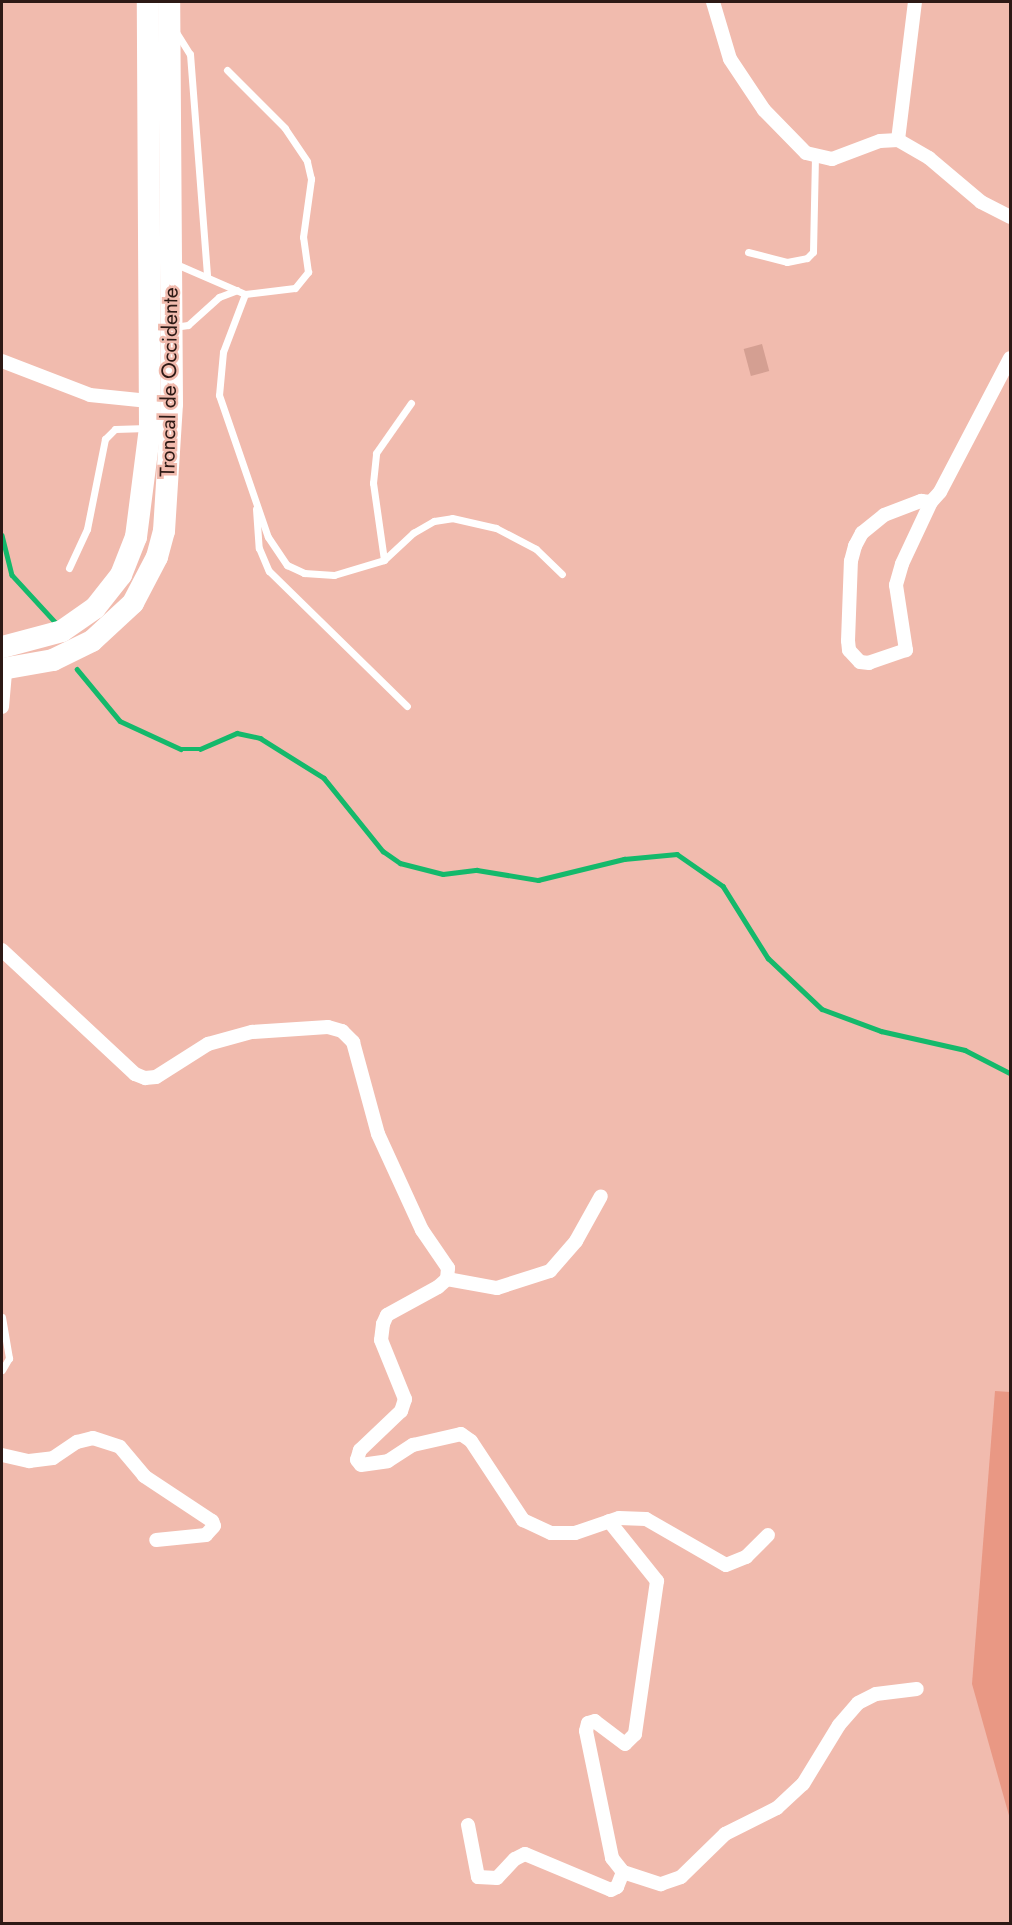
<!DOCTYPE html>
<style>
body{margin:0}
#map{position:relative;width:1012px;height:1925px;overflow:hidden;background:#f1bbae;font-family:Jost,sans-serif}
div>[style]{position:absolute}
.green>*{inset:0;background:#e99884}
.stream>*{height:4.5px;margin:-2.25px;padding:0 2.25px;transform-origin:2.25px;border-radius:2.25px;background:#14b96b}
.building>*{inset:0;background:#d49f92;transform-origin:0 0}
.service>*{height:7px;margin:-3.5px;padding:0 3.5px;transform-origin:3.5px;border-radius:3.5px;background:#fff}
.minor>*{height:14px;margin:-7px;padding:0 7px;transform-origin:7px;border-radius:7px;background:#fff}
.trunk>*{height:22px;margin:-11px;padding:0 11px;transform-origin:11px;border-radius:11px;background:#fff}
span{translate:-50% -50%;white-space:nowrap;text-align:center;line-height:1.15;-webkit-text-stroke:5px #f1bbae;paint-order:stroke}
.street-label{font-size:21px;color:#2d1915}
.frame{position:absolute;inset:0;border:3px solid #2d1915;pointer-events:none}
</style>
<div id="map">
<div class="green">
<i style="clip-path:polygon(995px 1391px,1010px 1392px,1010px 1819px,972px 1684px)"></i>
</div>
<div class="stream">
<i style="left:2px;top:535px;width:41px;rotate:76deg"></i>
<i style="left:12px;top:575px;width:67px;rotate:47.4deg"></i>
<i style="left:77px;top:669px;width:67px;rotate:50.4deg"></i>
<i style="left:120px;top:721px;width:67px;rotate:24.7deg"></i>
<i style="left:181px;top:749px;width:19px"></i>
<i style="left:200px;top:749px;width:40px;rotate:-23.4deg"></i>
<i style="left:237px;top:733px;width:24px;rotate:12deg"></i>
<i style="left:260px;top:738px;width:75px;rotate:32deg"></i>
<i style="left:324px;top:778px;width:94px;rotate:51.1deg"></i>
<i style="left:383px;top:851px;width:21px;rotate:35deg"></i>
<i style="left:400px;top:863px;width:44px;rotate:14.3deg"></i>
<i style="left:443px;top:874px;width:34px;rotate:-7deg"></i>
<i style="left:477px;top:870px;width:62px;rotate:9.3deg"></i>
<i style="left:538px;top:880px;width:89px;rotate:-13.7deg"></i>
<i style="left:624px;top:859px;width:53px;rotate:-5.4deg"></i>
<i style="left:677px;top:854px;width:56px;rotate:34.8deg"></i>
<i style="left:723px;top:886px;width:85px;rotate:58deg"></i>
<i style="left:768px;top:958px;width:74px;rotate:43.4deg"></i>
<i style="left:822px;top:1009px;width:63px;rotate:20.4deg"></i>
<i style="left:881px;top:1031px;width:86px;rotate:12.7deg"></i>
<i style="left:965px;top:1050px;width:51px;rotate:27.1deg"></i>
</div>
<div class="building">
<i style="left:762px;top:344px;width:28px;height:19px;rotate:75deg"></i>
</div>
<div class="service">
<i style="left:176px;top:32px;width:26px;rotate:58deg"></i>
<i style="left:190px;top:54px;width:223px;rotate:85.6deg"></i>
<i style="left:748px;top:252px;width:40px;rotate:14.4deg"></i>
<i style="left:787px;top:262px;width:20px;rotate:-11deg"></i>
<i style="left:807px;top:258px;width:8px;rotate:-45deg"></i>
<i style="left:813px;top:252px;width:95px;rotate:-88.8deg"></i>
<i style="left:176px;top:264px;width:75px;rotate:23.5deg"></i>
<i style="left:245px;top:294px;width:50px;rotate:-6.8deg"></i>
<i style="left:295px;top:288px;width:21px;rotate:-51deg"></i>
<i style="left:308px;top:272px;width:35px;rotate:-98deg"></i>
<i style="left:303px;top:237px;width:59px;rotate:-82.1deg"></i>
<i style="left:311px;top:179px;width:18px;rotate:-103deg"></i>
<i style="left:307px;top:161px;width:40px;rotate:-124deg"></i>
<i style="left:285px;top:128px;width:82px;rotate:-135deg"></i>
<i style="left:245px;top:294px;width:62px;rotate:110.8deg"></i>
<i style="left:223px;top:352px;width:43px;rotate:95.3deg"></i>
<i style="left:219px;top:395px;width:150px;rotate:71deg"></i>
<i style="left:268px;top:537px;width:34px;rotate:56deg"></i>
<i style="left:287px;top:565px;width:19px;rotate:25deg"></i>
<i style="left:304px;top:573px;width:30px;rotate:4deg"></i>
<i style="left:334px;top:575px;width:52px;rotate:-16.7deg"></i>
<i style="left:384px;top:560px;width:40px;rotate:-43deg"></i>
<i style="left:413px;top:533px;width:24px;rotate:-30deg"></i>
<i style="left:434px;top:521px;width:18px;rotate:-9deg"></i>
<i style="left:452px;top:518px;width:45px;rotate:12.8deg"></i>
<i style="left:496px;top:528px;width:45px;rotate:27.7deg"></i>
<i style="left:536px;top:549px;width:36px;rotate:44deg"></i>
<i style="left:174px;top:327px;width:14px;rotate:-8deg"></i>
<i style="left:188px;top:325px;width:42px;rotate:-42.1deg"></i>
<i style="left:219px;top:297px;width:19px;rotate:-21deg"></i>
<i style="left:256px;top:509px;width:39px;rotate:86deg"></i>
<i style="left:259px;top:548px;width:25px;rotate:67deg"></i>
<i style="left:269px;top:571px;width:193px;rotate:44.4deg"></i>
<i style="left:384px;top:560px;width:78px;rotate:-98.1deg"></i>
<i style="left:373px;top:483px;width:30px;rotate:-84deg"></i>
<i style="left:376px;top:453px;width:61px;rotate:-55deg"></i>
<i style="left:69px;top:568px;width:43px;rotate:-65.2deg"></i>
<i style="left:87px;top:529px;width:92px;rotate:-78.7deg"></i>
<i style="left:105px;top:439px;width:14px;rotate:-45deg"></i>
<i style="left:115px;top:429px;width:32px;rotate:-2deg"></i>
<i style="left:2px;top:1317px;width:42px;rotate:80.3deg"></i>
<i style="left:9px;top:1358px;width:14px;rotate:120deg"></i>
</div>
<div class="minor">
<i style="left:713px;top:2px;width:59px;rotate:73.4deg"></i>
<i style="left:730px;top:59px;width:61px;rotate:56.3deg"></i>
<i style="left:764px;top:110px;width:60px;rotate:45.7deg"></i>
<i style="left:806px;top:153px;width:27px;rotate:13deg"></i>
<i style="left:832px;top:159px;width:51px;rotate:-20.6deg"></i>
<i style="left:880px;top:141px;width:18px;rotate:-3deg"></i>
<i style="left:898px;top:140px;width:36px;rotate:30deg"></i>
<i style="left:929px;top:158px;width:68px;rotate:40.2deg"></i>
<i style="left:981px;top:202px;width:33px;rotate:27deg"></i>
<i style="left:898px;top:140px;width:139px;rotate:-83deg"></i>
<i style="left:2px;top:361px;width:94px;rotate:21.1deg"></i>
<i style="left:90px;top:395px;width:59px;rotate:5.8deg"></i>
<i style="left:931px;top:502px;width:68px;rotate:115.1deg"></i>
<i style="left:902px;top:564px;width:22px;rotate:106deg"></i>
<i style="left:896px;top:585px;width:66px;rotate:81.3deg"></i>
<i style="left:906px;top:650px;width:39px;rotate:161deg"></i>
<i style="left:869px;top:663px;width:9px;rotate:-174deg"></i>
<i style="left:860px;top:662px;width:16px;rotate:-133deg"></i>
<i style="left:849px;top:650px;width:9px;rotate:-96deg"></i>
<i style="left:848px;top:641px;width:80px;rotate:-87.9deg"></i>
<i style="left:851px;top:561px;width:16px;rotate:-75deg"></i>
<i style="left:855px;top:546px;width:15px;rotate:-62deg"></i>
<i style="left:862px;top:533px;width:28px;rotate:-39deg"></i>
<i style="left:884px;top:515px;width:40px;rotate:-21deg"></i>
<i style="left:921px;top:501px;width:10px;rotate:6deg"></i>
<i style="left:931px;top:502px;width:13px;rotate:-48deg"></i>
<i style="left:940px;top:492px;width:151px;rotate:-62.4deg"></i>
<i style="left:2px;top:707px;width:38px;rotate:-85deg"></i>
<i style="left:2px;top:950px;width:182px;rotate:43deg"></i>
<i style="left:135px;top:1074px;width:11px;rotate:22deg"></i>
<i style="left:145px;top:1078px;width:11px;rotate:-5deg"></i>
<i style="left:156px;top:1077px;width:62px;rotate:-32.4deg"></i>
<i style="left:208px;top:1044px;width:46px;rotate:-15.3deg"></i>
<i style="left:252px;top:1032px;width:76px;rotate:-3.8deg"></i>
<i style="left:328px;top:1027px;width:15px;rotate:16deg"></i>
<i style="left:342px;top:1031px;width:16px;rotate:45deg"></i>
<i style="left:353px;top:1042px;width:95px;rotate:74.8deg"></i>
<i style="left:378px;top:1134px;width:106px;rotate:65.4deg"></i>
<i style="left:422px;top:1230px;width:46px;rotate:55.6deg"></i>
<i style="left:448px;top:1268px;width:11px;rotate:95deg"></i>
<i style="left:447px;top:1279px;width:12px;rotate:138deg"></i>
<i style="left:438px;top:1287px;width:58px;rotate:151.2deg"></i>
<i style="left:387px;top:1315px;width:10px;rotate:114deg"></i>
<i style="left:383px;top:1324px;width:16px;rotate:97deg"></i>
<i style="left:381px;top:1340px;width:64px;rotate:67.9deg"></i>
<i style="left:405px;top:1399px;width:13px;rotate:108deg"></i>
<i style="left:401px;top:1411px;width:57px;rotate:136.4deg"></i>
<i style="left:360px;top:1450px;width:10px;rotate:107deg"></i>
<i style="left:357px;top:1460px;width:6px;rotate:51deg"></i>
<i style="left:361px;top:1465px;width:27px;rotate:-8deg"></i>
<i style="left:388px;top:1461px;width:30px;rotate:-33deg"></i>
<i style="left:413px;top:1445px;width:49px;rotate:-12.9deg"></i>
<i style="left:461px;top:1434px;width:12px;rotate:35deg"></i>
<i style="left:471px;top:1441px;width:95px;rotate:56.6deg"></i>
<i style="left:523px;top:1520px;width:31px;rotate:25deg"></i>
<i style="left:551px;top:1533px;width:24px"></i>
<i style="left:575px;top:1533px;width:46px;rotate:-18.8deg"></i>
<i style="left:619px;top:1518px;width:27px;rotate:2deg"></i>
<i style="left:646px;top:1519px;width:92px;rotate:29.9deg"></i>
<i style="left:726px;top:1565px;width:22px;rotate:-22deg"></i>
<i style="left:746px;top:1557px;width:31px;rotate:-45deg"></i>
<i style="left:447px;top:1279px;width:51px;rotate:10.2deg"></i>
<i style="left:497px;top:1288px;width:56px;rotate:-17.8deg"></i>
<i style="left:550px;top:1271px;width:40px;rotate:-49deg"></i>
<i style="left:576px;top:1241px;width:51px;rotate:-60.9deg"></i>
<i style="left:2px;top:1455px;width:28px;rotate:13deg"></i>
<i style="left:29px;top:1461px;width:24px;rotate:-7deg"></i>
<i style="left:53px;top:1458px;width:29px;rotate:-34deg"></i>
<i style="left:77px;top:1442px;width:16px;rotate:-14deg"></i>
<i style="left:93px;top:1438px;width:28px;rotate:18deg"></i>
<i style="left:120px;top:1447px;width:38px;rotate:50deg"></i>
<i style="left:144px;top:1476px;width:82px;rotate:33.5deg"></i>
<i style="left:212px;top:1521px;width:5px;rotate:68deg"></i>
<i style="left:214px;top:1526px;width:12px;rotate:132deg"></i>
<i style="left:206px;top:1535px;width:50px;rotate:174.3deg"></i>
<i style="left:609px;top:1521px;width:77px;rotate:51.3deg"></i>
<i style="left:657px;top:1581px;width:155px;rotate:98.2deg"></i>
<i style="left:635px;top:1734px;width:14px;rotate:135deg"></i>
<i style="left:625px;top:1744px;width:38px;rotate:-143deg"></i>
<i style="left:595px;top:1721px;width:7px;rotate:164deg"></i>
<i style="left:588px;top:1723px;width:8px;rotate:104deg"></i>
<i style="left:586px;top:1731px;width:130px;rotate:78.4deg"></i>
<i style="left:612px;top:1858px;width:18px;rotate:52deg"></i>
<i style="left:623px;top:1872px;width:40px;rotate:18deg"></i>
<i style="left:661px;top:1884px;width:21px;rotate:-19deg"></i>
<i style="left:681px;top:1877px;width:62px;rotate:-44.3deg"></i>
<i style="left:725px;top:1834px;width:58px;rotate:-26.6deg"></i>
<i style="left:777px;top:1808px;width:35px;rotate:-43deg"></i>
<i style="left:803px;top:1784px;width:69px;rotate:-58.6deg"></i>
<i style="left:839px;top:1725px;width:29px;rotate:-49deg"></i>
<i style="left:858px;top:1703px;width:20px;rotate:-27deg"></i>
<i style="left:876px;top:1694px;width:41px;rotate:-7deg"></i>
<i style="left:468px;top:1825px;width:53px;rotate:79.1deg"></i>
<i style="left:478px;top:1877px;width:19px;rotate:3deg"></i>
<i style="left:497px;top:1878px;width:26px;rotate:-47deg"></i>
<i style="left:515px;top:1859px;width:11px;rotate:-27deg"></i>
<i style="left:525px;top:1854px;width:93px;rotate:22.7deg"></i>
<i style="left:611px;top:1890px;width:7px;rotate:-27deg"></i>
<i style="left:617px;top:1887px;width:16px;rotate:-68deg"></i>
</div>
<div class="trunk">
<i style="left:2px;top:647px;width:62px;rotate:-14.9deg"></i>
<i style="left:62px;top:631px;width:40px;rotate:-34.9deg"></i>
<i style="left:95px;top:608px;width:42px;rotate:-51.8deg"></i>
<i style="left:121px;top:575px;width:41px;rotate:-68.5deg"></i>
<i style="left:136px;top:537px;width:110px;rotate:-82.7deg"></i>
<i style="left:150px;top:428px;width:426px;rotate:-90.3deg"></i>
<i style="left:2px;top:669px;width:52px;rotate:-10deg"></i>
<i style="left:53px;top:660px;width:43px;rotate:-26deg"></i>
<i style="left:92px;top:641px;width:56px;rotate:-42.8deg"></i>
<i style="left:133px;top:603px;width:52px;rotate:-62.4deg"></i>
<i style="left:157px;top:557px;width:27px;rotate:-75deg"></i>
<i style="left:164px;top:531px;width:127px;rotate:-86.4deg"></i>
<i style="left:172px;top:404px;width:402px;rotate:-90.4deg"></i>
</div>
<div class="street-label">
<span style="left:169px;top:382px;rotate:-89deg">Troncal de Occidente</span>
</div>
<div class="frame"></div>
</div>
